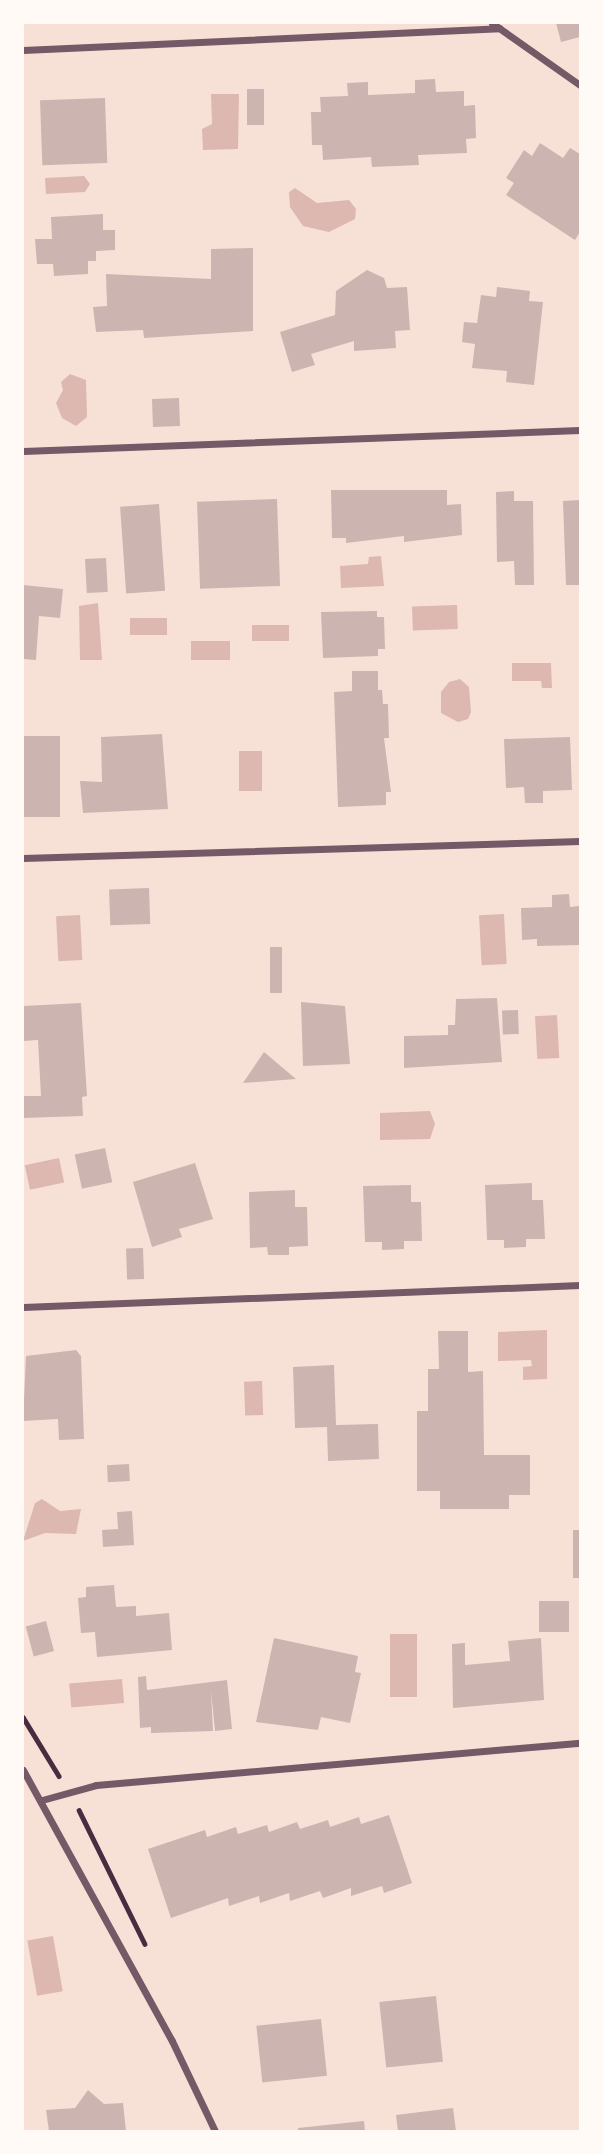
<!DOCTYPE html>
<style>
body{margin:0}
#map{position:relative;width:603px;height:2154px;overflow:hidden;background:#f7e1d7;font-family:Arial,sans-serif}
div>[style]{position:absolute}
.water>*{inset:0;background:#dcb8b0;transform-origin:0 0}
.building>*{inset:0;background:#ccb4b1;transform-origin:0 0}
.path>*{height:4.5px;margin:-2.25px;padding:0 2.25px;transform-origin:2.25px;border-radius:2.25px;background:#4a2c40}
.minor>*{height:7px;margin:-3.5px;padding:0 3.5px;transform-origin:3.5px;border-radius:3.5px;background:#755966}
span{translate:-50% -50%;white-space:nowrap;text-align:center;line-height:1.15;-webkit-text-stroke:7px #fffaf5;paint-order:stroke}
.frame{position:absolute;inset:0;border:24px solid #fffaf5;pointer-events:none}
</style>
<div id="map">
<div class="water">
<i style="clip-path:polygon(211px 94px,239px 94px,238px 149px,203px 150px,202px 129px,212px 124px)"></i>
<i style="clip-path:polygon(84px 176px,90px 184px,85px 192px,46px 194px,45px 178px)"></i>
<i style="clip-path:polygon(295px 188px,317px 203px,349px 200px,356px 209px,355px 219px,329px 232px,303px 226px,290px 207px,289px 192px)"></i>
<i style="clip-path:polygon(70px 374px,86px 380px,87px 417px,76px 426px,62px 418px,56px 403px,63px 390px,61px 382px)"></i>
<i style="clip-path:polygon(381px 556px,384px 586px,341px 588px,340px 566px,368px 564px,369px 557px)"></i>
<i style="clip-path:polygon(98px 603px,102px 660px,80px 660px,79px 606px)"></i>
<i style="left:457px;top:605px;width:24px;height:45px;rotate:88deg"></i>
<i style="left:130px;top:618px;width:37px;height:17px"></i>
<i style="left:252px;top:625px;width:37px;height:16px"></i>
<i style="left:191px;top:641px;width:39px;height:19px"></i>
<i style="clip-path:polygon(512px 663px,551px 663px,552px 688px,542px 688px,541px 681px,512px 681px)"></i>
<i style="clip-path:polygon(460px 679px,469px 687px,471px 712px,468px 719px,458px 722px,441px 713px,441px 692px,449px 682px)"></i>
<i style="left:239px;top:751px;width:23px;height:40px"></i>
<i style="left:504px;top:914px;width:50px;height:25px;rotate:87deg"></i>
<i style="left:80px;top:915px;width:45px;height:24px;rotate:87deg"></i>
<i style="left:557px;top:1015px;width:43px;height:22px;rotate:87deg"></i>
<i style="clip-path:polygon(430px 1111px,435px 1124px,430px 1139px,380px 1140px,380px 1113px)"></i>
<i style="left:59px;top:1158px;width:25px;height:35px;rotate:78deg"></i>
<i style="clip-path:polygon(547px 1330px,547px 1379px,523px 1380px,523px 1367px,532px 1366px,531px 1360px,498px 1361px,498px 1332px)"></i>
<i style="left:262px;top:1381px;width:34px;height:18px;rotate:88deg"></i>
<i style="clip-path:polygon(42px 1499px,60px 1511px,81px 1509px,76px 1534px,45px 1533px,23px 1541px,35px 1503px)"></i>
<i style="left:390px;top:1634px;width:27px;height:63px"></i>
<i style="left:122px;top:1679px;width:24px;height:53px;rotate:85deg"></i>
<i style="left:53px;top:1936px;width:56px;height:26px;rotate:80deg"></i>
</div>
<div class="building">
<i style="clip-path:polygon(556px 23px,580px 23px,580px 37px,561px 42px)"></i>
<i style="clip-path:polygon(435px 79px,436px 92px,464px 91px,464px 106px,475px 105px,476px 138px,466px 139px,467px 153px,418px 155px,419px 165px,372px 167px,371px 157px,323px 160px,322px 145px,312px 145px,311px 112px,321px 112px,320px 97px,348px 96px,347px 83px,368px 82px,368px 95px,415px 93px,415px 80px)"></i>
<i style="left:247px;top:89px;width:17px;height:36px"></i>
<i style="left:105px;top:98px;width:65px;height:65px;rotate:88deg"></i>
<i style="clip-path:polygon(540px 143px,563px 158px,570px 148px,580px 154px,580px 232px,575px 240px,506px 195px,514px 183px,506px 178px,524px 150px,532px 156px)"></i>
<i style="clip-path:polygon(103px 214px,103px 230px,115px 230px,115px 250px,96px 251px,96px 261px,88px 261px,88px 274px,54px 276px,53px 264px,37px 264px,35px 239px,52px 239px,51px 217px)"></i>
<i style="clip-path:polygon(253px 248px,253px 331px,144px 338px,143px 330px,96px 332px,93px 307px,107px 306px,106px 274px,211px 279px,211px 249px)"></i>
<i style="clip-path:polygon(367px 270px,384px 278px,387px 288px,407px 287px,410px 330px,395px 331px,396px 348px,354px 351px,354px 341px,311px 354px,315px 365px,292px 372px,280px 332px,335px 315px,336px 291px)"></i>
<i style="clip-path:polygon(497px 287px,530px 291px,529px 301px,543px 302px,534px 385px,506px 382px,507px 371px,472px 368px,475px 344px,462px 342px,464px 322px,477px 323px,481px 295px,496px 297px)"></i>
<i style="left:179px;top:398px;width:28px;height:27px;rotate:88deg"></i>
<i style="clip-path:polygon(331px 490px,447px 490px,447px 505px,461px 504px,462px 535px,404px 542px,404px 536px,346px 543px,346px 538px,332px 538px)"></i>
<i style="clip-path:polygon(514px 491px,514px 501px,533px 501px,534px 585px,515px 585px,514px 561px,497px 562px,496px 492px)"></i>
<i style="left:277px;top:499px;width:87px;height:80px;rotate:88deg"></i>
<i style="clip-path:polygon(580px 500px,580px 585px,566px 585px,563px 501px)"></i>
<i style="left:159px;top:504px;width:87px;height:39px;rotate:86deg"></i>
<i style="left:106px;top:558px;width:34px;height:21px;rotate:87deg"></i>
<i style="clip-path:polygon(23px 585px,63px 589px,60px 618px,39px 616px,36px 660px,23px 659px)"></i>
<i style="clip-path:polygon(377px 611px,377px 617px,384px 617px,385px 649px,378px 649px,378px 656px,323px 658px,321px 612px)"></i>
<i style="clip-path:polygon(352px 671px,378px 671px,378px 690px,382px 690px,383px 704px,388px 704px,389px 738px,384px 738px,391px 792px,386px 792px,386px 805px,338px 807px,334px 692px,352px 691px)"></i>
<i style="clip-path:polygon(162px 734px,168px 809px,83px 813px,80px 781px,102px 782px,101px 737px)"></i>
<i style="left:23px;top:736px;width:37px;height:81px"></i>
<i style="clip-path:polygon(570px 737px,572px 790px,543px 791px,543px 803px,525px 803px,524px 787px,506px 788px,504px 739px)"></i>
<i style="left:149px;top:888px;width:36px;height:40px;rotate:88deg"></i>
<i style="clip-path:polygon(569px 894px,570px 907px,580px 906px,580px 945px,537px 946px,537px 939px,522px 940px,521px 908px,552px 907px,552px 895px)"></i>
<i style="left:270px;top:947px;width:12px;height:46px"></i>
<i style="clip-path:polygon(497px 998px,502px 1062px,404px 1068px,404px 1036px,448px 1035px,448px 1025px,455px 1025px,456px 999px)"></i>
<i style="clip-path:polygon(301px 1002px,345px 1006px,350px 1064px,303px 1066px)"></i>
<i style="clip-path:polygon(81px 1003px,87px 1096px,82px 1097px,83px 1116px,23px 1118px,23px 1096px,41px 1096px,38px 1040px,23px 1041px,23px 1006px)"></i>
<i style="left:518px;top:1010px;width:24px;height:16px;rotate:88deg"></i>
<i style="clip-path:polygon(264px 1052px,296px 1079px,243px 1083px)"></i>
<i style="left:105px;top:1148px;width:35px;height:31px;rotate:78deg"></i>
<i style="clip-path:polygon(195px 1163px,213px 1219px,179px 1229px,182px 1237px,152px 1247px,133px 1182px)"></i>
<i style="clip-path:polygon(532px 1183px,532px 1200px,543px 1200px,545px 1239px,526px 1239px,526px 1247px,504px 1248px,504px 1240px,487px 1240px,485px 1185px)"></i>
<i style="clip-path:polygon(411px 1185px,411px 1202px,421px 1202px,422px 1241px,404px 1241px,404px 1249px,382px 1250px,382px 1242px,365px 1242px,363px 1186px)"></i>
<i style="clip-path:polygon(295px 1190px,295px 1207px,307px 1207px,308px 1246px,289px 1247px,289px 1255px,268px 1255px,267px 1247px,250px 1248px,249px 1192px)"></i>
<i style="left:143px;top:1248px;width:31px;height:17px;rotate:88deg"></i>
<i style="clip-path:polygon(438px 1331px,468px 1331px,468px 1372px,483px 1371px,484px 1455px,530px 1455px,530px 1495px,509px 1495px,509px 1509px,440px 1509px,440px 1491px,417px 1491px,417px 1411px,428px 1411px,428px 1369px,439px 1369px)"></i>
<i style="clip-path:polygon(76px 1350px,81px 1356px,84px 1439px,59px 1440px,58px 1419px,23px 1421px,26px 1356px)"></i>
<i style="clip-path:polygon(334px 1365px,336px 1425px,378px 1424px,379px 1459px,328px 1461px,327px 1427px,295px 1428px,293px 1367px)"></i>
<i style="left:129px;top:1464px;width:17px;height:22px;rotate:87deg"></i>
<i style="clip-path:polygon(132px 1511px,134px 1545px,103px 1547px,102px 1530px,118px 1529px,117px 1512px)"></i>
<i style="left:573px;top:1530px;width:7px;height:48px"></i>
<i style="clip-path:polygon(114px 1585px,116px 1607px,136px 1606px,136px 1616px,169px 1613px,172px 1650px,97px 1657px,95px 1632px,81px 1633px,78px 1598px,86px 1597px,86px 1587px)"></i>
<i style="left:569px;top:1601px;width:31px;height:30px;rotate:90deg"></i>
<i style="left:46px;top:1621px;width:31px;height:21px;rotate:75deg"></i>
<i style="clip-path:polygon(274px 1638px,358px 1656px,355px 1672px,361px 1673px,350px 1723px,321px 1717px,318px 1730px,256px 1722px)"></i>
<i style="clip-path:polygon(541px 1638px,544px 1700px,453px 1708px,452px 1644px,465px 1643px,465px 1665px,510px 1661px,508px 1641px)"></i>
<i style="clip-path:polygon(146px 1676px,147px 1690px,227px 1680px,232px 1729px,215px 1731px,211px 1690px,213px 1731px,151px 1733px,151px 1727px,140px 1728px,138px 1677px)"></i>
<i style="clip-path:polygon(389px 1815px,412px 1883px,384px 1893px,382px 1886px,351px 1896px,351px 1888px,323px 1898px,320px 1891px,290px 1901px,289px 1893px,260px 1903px,259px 1896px,229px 1906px,228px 1898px,171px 1918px,148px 1849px,205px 1830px,207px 1837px,236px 1827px,238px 1834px,267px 1825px,269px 1832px,297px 1822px,300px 1829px,328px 1820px,330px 1827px,359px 1817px,361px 1824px)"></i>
<i style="left:436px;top:1996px;width:66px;height:57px;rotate:84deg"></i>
<i style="left:321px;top:2019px;width:57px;height:65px;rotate:84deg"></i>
<i style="clip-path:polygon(88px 2090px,104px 2104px,123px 2103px,126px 2131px,49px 2131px,46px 2110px,75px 2108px)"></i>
<i style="clip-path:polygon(453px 2108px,456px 2131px,398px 2131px,396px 2115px)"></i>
<i style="clip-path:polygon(364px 2121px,365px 2131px,298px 2131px,298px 2128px)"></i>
</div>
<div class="path">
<i style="left:23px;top:1717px;width:69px;rotate:58.6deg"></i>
<i style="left:79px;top:1810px;width:149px;rotate:63.8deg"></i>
</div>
<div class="minor">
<i style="left:492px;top:23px;width:108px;rotate:35.2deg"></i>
<i style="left:23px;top:50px;width:477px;rotate:-2.6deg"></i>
<i style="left:23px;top:451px;width:557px;rotate:-2.16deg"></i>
<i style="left:23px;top:858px;width:557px;rotate:-1.75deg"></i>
<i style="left:23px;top:1307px;width:557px;rotate:-2.26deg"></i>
<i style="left:23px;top:1770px;width:309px;rotate:61.2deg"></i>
<i style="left:172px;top:2041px;width:100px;rotate:64.5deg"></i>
<i style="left:42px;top:1800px;width:56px;rotate:-15.5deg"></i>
<i style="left:96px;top:1785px;width:486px;rotate:-5deg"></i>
</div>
<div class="frame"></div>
</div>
